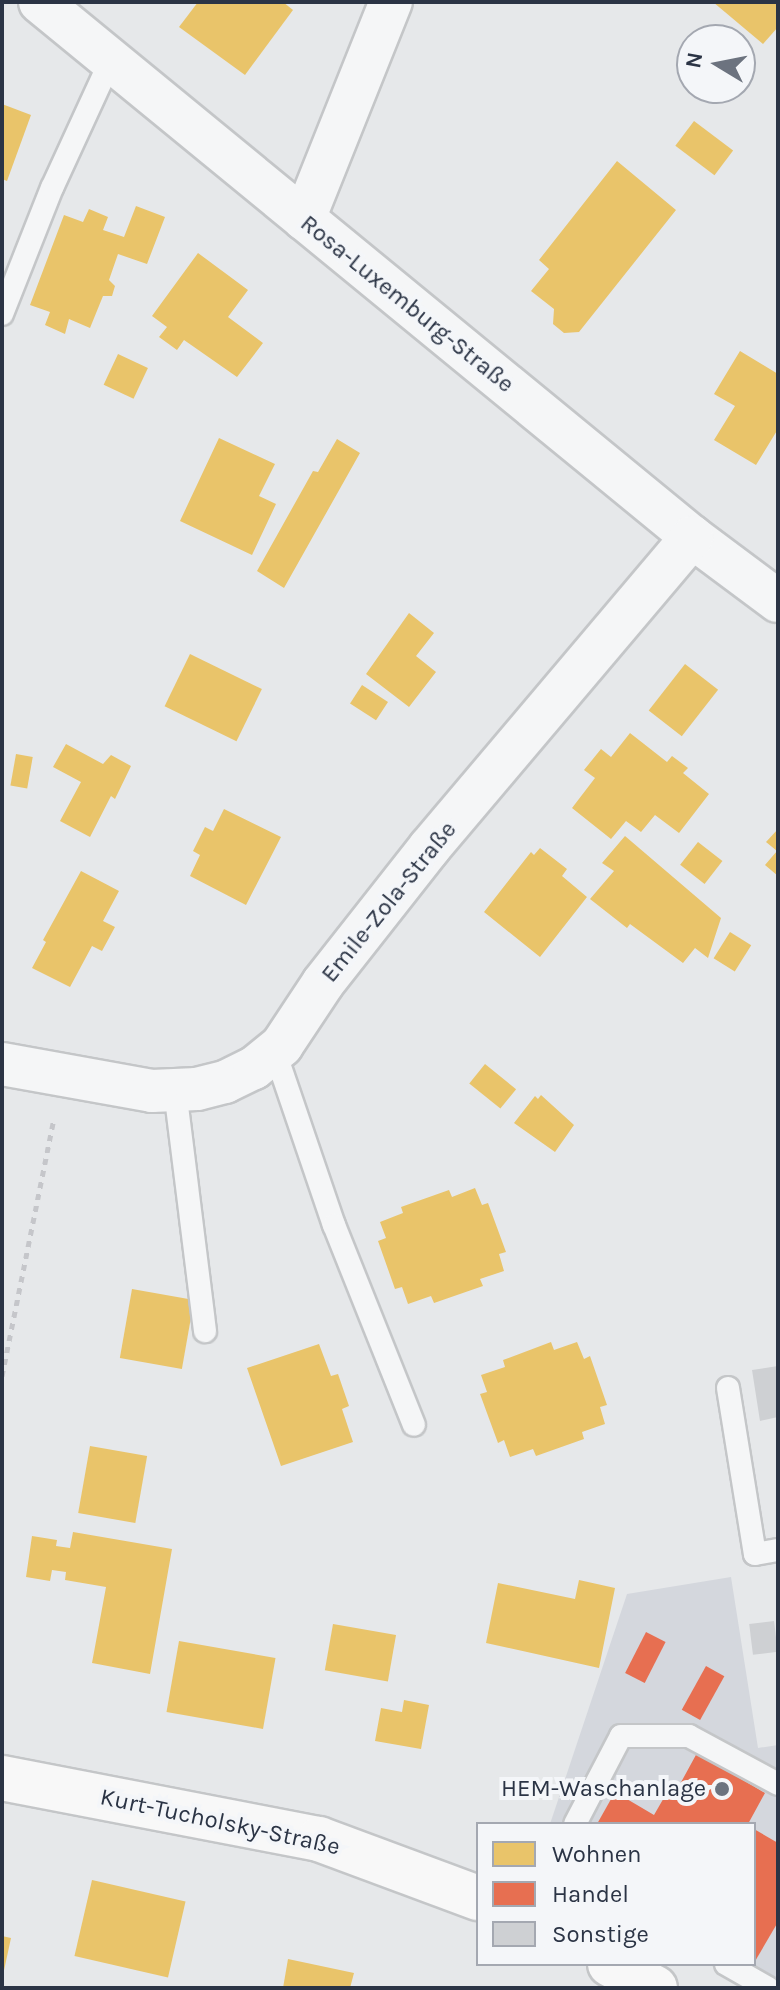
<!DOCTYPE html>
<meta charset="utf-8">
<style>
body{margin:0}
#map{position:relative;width:780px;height:1990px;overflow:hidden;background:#e6e8ea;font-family:Karla,sans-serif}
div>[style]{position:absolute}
.built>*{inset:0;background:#d4d7dd}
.homes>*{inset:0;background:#e9c46a;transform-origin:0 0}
.shops>*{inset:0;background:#e76f51;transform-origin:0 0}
.building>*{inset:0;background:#ced0d3;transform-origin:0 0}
.path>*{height:5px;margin-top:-2.5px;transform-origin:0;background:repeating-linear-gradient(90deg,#c5c6ca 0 6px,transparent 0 12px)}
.roads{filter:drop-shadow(2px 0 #c4c6c8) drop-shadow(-2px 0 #c4c6c8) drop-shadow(0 2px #c4c6c8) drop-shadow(0 -2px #c4c6c8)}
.lane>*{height:22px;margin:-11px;padding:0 11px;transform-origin:11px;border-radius:11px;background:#f5f6f7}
.street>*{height:42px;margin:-21px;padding:0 21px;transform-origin:21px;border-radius:21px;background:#f5f6f7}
.secondary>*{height:44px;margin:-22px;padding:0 22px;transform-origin:22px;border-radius:22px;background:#f8f8f8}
.dots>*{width:22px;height:22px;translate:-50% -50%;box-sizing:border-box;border:4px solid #f4f6f9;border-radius:50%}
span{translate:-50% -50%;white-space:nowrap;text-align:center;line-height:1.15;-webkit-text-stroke:8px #f4f6f9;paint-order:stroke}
.street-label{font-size:24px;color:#2b3445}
.poi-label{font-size:24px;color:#2b3445}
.right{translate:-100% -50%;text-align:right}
.frame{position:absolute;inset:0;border:4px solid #2b3445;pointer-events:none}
.legend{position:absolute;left:476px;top:1822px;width:280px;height:144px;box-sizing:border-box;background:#f4f6f9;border:2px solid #a4a8b1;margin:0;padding:10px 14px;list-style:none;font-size:24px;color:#2b3445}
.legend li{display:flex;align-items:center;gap:16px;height:40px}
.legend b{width:40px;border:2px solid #a4a8b1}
.north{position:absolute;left:676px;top:24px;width:80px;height:80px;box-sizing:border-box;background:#f4f6f9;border:2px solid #a4a8b1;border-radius:50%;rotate:280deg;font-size:22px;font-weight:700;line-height:32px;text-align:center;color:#2b3445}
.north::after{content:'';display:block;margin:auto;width:28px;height:36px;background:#6c737f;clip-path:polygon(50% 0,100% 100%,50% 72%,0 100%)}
</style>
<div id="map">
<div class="built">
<i style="clip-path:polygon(731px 1577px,758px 1748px,778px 1745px,778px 1988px,744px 1988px,709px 1964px,754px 1964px,754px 1824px,550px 1824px,627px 1594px)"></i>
</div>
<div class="homes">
<i style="clip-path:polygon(198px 2px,283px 2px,293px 10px,245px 75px,179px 27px)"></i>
<i style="clip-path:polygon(713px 2px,778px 2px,778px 27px,763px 44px)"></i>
<i style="clip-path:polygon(2px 104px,31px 115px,7px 181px,2px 179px)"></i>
<i style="left:694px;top:121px;width:49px;height:31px;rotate:37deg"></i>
<i style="clip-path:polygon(617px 161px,676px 210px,579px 332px,564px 333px,553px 324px,554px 309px,531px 291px,549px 269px,539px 260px)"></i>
<i style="clip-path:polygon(136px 206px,165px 217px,147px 264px,118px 254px,109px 280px,115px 286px,112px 296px,103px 296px,90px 328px,69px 319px,65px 334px,45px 325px,50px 312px,30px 305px,64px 215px,83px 222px,89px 209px,108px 217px,103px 230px,124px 237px)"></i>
<i style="clip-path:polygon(198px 253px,248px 290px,228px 317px,263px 343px,237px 377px,184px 340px,177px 350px,159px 337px,167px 327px,152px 316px)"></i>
<i style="clip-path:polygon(740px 351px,778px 374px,778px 429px,756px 465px,714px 440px,735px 406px,714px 394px)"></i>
<i style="left:118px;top:354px;width:33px;height:34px;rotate:25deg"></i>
<i style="clip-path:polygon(219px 438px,275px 464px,259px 496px,276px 504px,252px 555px,180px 521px)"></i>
<i style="clip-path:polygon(337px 439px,360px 453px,284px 588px,257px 571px,313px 471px,318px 472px)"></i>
<i style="clip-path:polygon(409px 613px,434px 633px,416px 656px,436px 672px,409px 707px,366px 674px)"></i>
<i style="left:190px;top:654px;width:80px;height:58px;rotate:26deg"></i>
<i style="left:685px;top:664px;width:42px;height:59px;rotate:38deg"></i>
<i style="left:362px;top:685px;width:31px;height:22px;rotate:33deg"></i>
<i style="clip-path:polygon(630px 733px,667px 762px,672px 756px,688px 768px,683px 773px,709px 794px,679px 833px,655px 815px,641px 832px,626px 821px,611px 839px,572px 808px,595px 778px,584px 770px,601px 749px,611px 757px)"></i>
<i style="clip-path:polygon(66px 744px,103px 764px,111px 755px,131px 766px,115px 799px,111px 796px,90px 837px,60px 821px,81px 782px,53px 767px)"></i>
<i style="left:16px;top:754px;width:17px;height:32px;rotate:10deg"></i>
<i style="clip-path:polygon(224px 809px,281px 837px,246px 905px,190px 876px,200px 855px,193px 851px,205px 827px,213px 831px)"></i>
<i style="clip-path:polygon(778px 829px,778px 876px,765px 865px,777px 851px,766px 842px)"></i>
<i style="clip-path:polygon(625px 836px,721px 918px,708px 958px,695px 948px,683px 963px,630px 924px,627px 928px,590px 899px,614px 871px,602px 863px)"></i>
<i style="left:698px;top:842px;width:31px;height:29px;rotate:38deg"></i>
<i style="clip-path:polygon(540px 848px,567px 869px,562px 876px,587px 897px,540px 957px,484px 912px,531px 852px,534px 855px)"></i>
<i style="clip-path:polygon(81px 871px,119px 891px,103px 921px,115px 927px,102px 951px,92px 946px,70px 987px,32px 968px,46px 942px,43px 940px)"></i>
<i style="left:730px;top:932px;width:25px;height:31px;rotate:32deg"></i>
<i style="left:485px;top:1064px;width:40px;height:25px;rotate:39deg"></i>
<i style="clip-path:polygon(541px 1095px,574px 1125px,555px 1152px,514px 1123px,535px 1096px,538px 1099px)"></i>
<i style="clip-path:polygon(475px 1188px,482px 1205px,488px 1203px,506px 1252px,499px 1254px,504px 1271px,480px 1279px,483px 1286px,434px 1303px,431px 1296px,408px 1304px,402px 1287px,395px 1289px,378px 1241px,386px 1238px,380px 1222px,403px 1213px,401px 1207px,449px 1190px,452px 1197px)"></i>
<i style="left:132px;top:1289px;width:63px;height:70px;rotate:10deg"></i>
<i style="clip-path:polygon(551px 1342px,554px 1350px,577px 1342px,584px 1359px,590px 1356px,607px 1405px,600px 1407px,605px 1424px,582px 1432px,584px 1439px,536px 1456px,533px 1449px,510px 1457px,504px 1440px,498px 1443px,480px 1394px,487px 1392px,481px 1375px,505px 1367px,503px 1360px)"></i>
<i style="clip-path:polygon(319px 1344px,331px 1376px,338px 1374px,349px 1406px,342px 1409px,353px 1442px,281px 1466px,247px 1368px)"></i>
<i style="left:90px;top:1446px;width:58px;height:68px;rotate:10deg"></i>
<i style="clip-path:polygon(73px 1532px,172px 1549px,150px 1674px,92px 1663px,106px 1587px,65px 1580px,66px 1572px,52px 1570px,50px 1581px,26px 1577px,32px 1536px,57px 1540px,56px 1546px,70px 1548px)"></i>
<i style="clip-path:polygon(579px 1580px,615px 1588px,599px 1668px,486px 1643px,498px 1583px,575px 1599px)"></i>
<i style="left:333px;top:1624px;width:64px;height:47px;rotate:10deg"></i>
<i style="left:179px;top:1641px;width:98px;height:72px;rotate:10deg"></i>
<i style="clip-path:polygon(404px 1700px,429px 1705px,421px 1749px,375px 1741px,381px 1708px,402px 1712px)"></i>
<i style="left:92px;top:1880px;width:96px;height:78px;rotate:13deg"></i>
<i style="clip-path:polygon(2px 1936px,11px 1938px,3px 1975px,2px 1975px)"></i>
<i style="clip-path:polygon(288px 1959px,354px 1973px,350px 1988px,283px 1988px)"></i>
</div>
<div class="shops">
<i style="left:646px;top:1632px;width:22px;height:46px;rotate:27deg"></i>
<i style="left:706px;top:1666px;width:21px;height:50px;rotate:29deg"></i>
<i style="clip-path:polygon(697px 1753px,765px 1793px,748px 1824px,597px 1824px,615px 1792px,654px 1815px,673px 1782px,679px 1786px)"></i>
<i style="clip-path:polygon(754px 1829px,778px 1843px,778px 1922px,754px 1963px)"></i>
</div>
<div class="building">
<i style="clip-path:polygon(778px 1366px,778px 1417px,760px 1421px,752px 1370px)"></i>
<i style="left:774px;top:1621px;width:31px;height:25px;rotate:83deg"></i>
</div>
<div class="path">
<i style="left:2px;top:1376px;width:263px;rotate:-78.6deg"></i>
</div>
<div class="roads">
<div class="lane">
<i style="left:2px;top:314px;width:136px;rotate:-68.4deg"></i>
<i style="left:52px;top:188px;width:141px;rotate:-65.3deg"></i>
<i style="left:275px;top:1052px;width:183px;rotate:71.2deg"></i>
<i style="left:334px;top:1225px;width:215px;rotate:68.2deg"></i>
<i style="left:175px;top:1090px;width:243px;rotate:82.9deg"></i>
<i style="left:728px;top:1388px;width:168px;rotate:80.8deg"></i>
<i style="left:755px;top:1554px;width:23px;rotate:-10deg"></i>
<i style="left:575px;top:1824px;width:99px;rotate:-62.4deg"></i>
<i style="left:621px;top:1736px;width:68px"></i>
<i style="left:689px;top:1736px;width:101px;rotate:28.3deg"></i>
<i style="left:726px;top:1964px;width:48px;rotate:29.7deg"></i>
</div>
<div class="street">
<i style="left:40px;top:2px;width:843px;rotate:39.37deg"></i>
<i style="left:692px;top:537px;width:107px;rotate:36.7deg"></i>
<i style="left:304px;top:219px;width:234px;rotate:-68.2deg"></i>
<i style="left:2px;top:1064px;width:152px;rotate:10.2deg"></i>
<i style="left:152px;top:1091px;width:45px;rotate:-2.5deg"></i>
<i style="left:197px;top:1089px;width:29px;rotate:-14deg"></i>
<i style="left:225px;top:1082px;width:32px;rotate:-26deg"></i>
<i style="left:254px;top:1068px;width:36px;rotate:-39deg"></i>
<i style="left:282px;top:1045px;width:74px;rotate:-56.5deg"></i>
<i style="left:323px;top:983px;width:173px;rotate:-51.8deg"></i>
<i style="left:430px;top:847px;width:406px;rotate:-49.8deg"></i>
</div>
<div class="secondary">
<i style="left:2px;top:1778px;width:323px;rotate:10.9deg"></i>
<i style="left:319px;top:1839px;width:170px;rotate:20.4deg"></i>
<i style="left:610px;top:1964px;width:51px;rotate:28.1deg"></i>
</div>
</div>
<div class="dots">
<i style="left:722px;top:1789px;background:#6c737f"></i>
</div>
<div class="street-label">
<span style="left:407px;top:304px;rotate:39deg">Rosa-Luxemburg-Straße</span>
<span style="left:389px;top:902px;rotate:-51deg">Emile-Zola-Straße</span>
<span style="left:220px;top:1822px;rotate:12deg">Kurt-Tucholsky-Straße</span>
</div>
<div class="poi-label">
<span class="right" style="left:706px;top:1789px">HEM-Waschanlage</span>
</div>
<div class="frame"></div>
<ul class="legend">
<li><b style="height:22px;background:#e9c46a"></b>Wohnen</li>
<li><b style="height:22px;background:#e76f51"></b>Handel</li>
<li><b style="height:22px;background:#ced0d3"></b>Sonstige</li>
</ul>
<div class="north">N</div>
</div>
